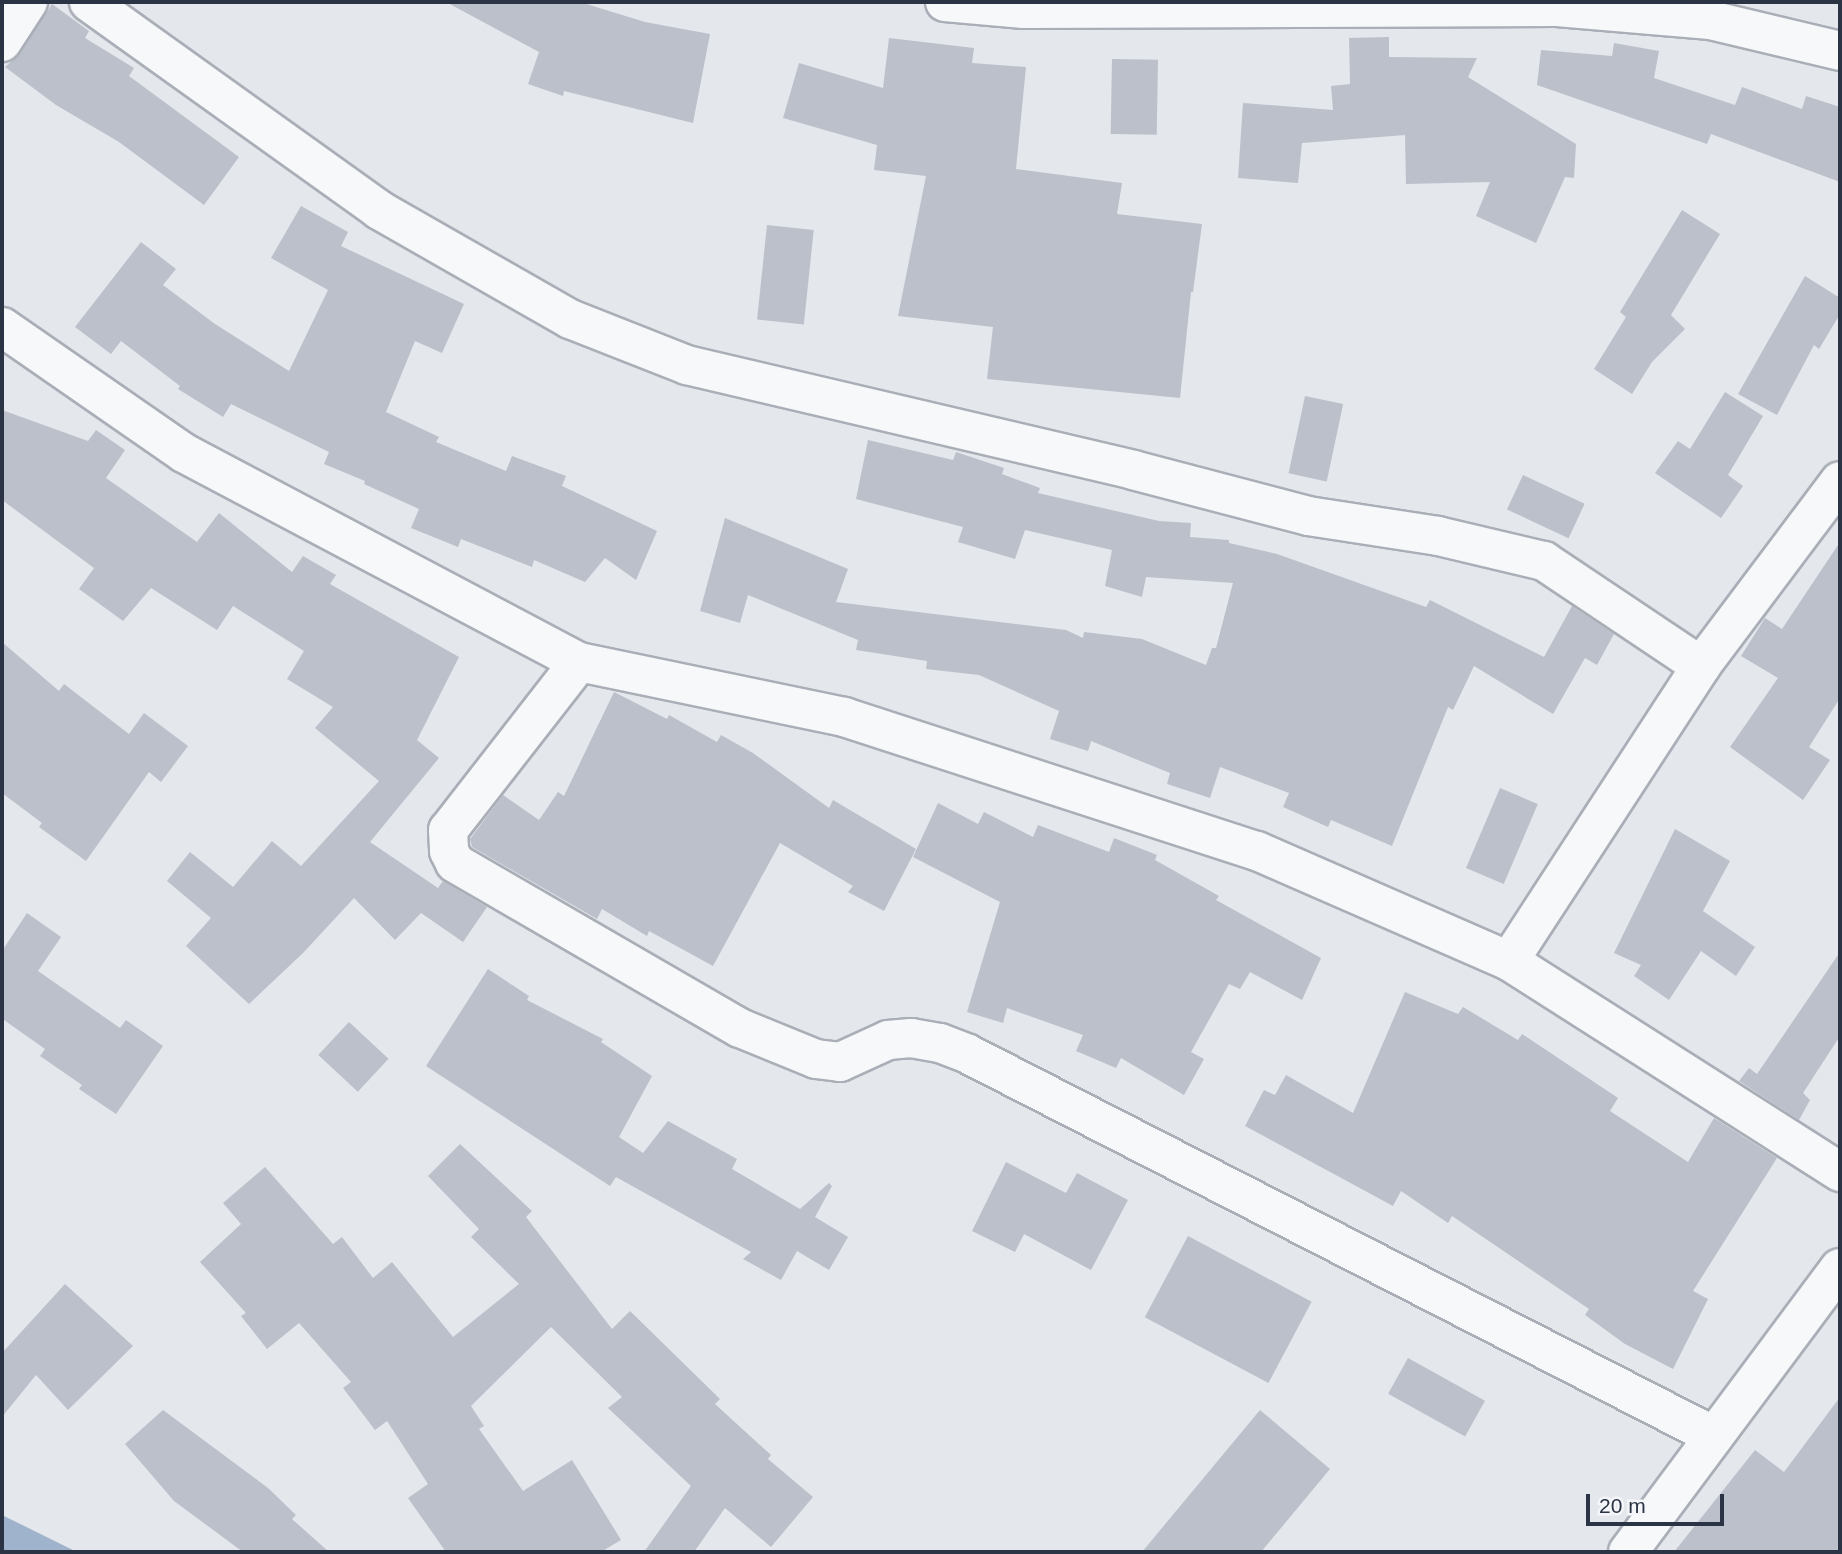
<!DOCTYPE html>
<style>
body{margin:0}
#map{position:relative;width:1842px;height:1554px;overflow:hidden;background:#e4e7ec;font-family:Helvetica,sans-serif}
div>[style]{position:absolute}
.water>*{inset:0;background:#9fb4cc}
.building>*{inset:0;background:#bbc0ca;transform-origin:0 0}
.roads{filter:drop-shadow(2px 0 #a9aeb7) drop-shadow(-2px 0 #a9aeb7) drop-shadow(0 2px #a9aeb7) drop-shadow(0 -2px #a9aeb7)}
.street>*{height:38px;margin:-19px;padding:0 19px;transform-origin:19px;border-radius:19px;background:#f7f8fa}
span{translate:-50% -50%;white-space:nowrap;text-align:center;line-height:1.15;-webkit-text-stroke:5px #f4f6f9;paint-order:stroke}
.frame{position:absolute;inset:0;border:4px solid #2b3445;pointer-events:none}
.scale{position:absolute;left:1586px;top:1494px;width:138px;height:32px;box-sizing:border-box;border:4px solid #2b3445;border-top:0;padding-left:9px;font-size:21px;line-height:24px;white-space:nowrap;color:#2b3445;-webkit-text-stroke:5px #f4f6f9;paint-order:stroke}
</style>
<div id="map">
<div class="water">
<i style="clip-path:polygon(2px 1515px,77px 1552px,2px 1552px)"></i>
</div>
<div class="building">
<i style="clip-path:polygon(446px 2px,580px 2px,645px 22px,710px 34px,693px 123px,564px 91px,563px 96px,528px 84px,539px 52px)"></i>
<i style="clip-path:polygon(52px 4px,89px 31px,85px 38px,134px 68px,129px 76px,239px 157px,204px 205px,119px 142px,56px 105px,5px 67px,20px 54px)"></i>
<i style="clip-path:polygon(1389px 37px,1389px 57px,1477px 58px,1468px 77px,1576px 144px,1574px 178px,1565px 177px,1536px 243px,1476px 216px,1490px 182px,1406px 184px,1405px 135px,1302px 143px,1298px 183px,1238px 178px,1243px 103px,1333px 110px,1331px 86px,1350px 84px,1349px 38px)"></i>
<i style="clip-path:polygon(889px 38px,974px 48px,972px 63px,1026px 67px,1016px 169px,1122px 183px,1117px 214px,1202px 224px,1193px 292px,1191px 292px,1180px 398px,987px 379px,993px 327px,898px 316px,926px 176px,874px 170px,877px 145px,783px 118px,799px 63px,883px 88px)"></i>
<i style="clip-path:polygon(1614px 43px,1659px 51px,1654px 78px,1735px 105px,1742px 87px,1802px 109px,1806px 96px,1840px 107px,1840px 182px,1711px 134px,1707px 144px,1537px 85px,1541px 50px,1612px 56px)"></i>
<i style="left:1112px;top:59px;width:46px;height:75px;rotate:1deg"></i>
<i style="clip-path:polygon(301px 206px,348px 232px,341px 246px,464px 304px,442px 353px,415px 341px,386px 412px,439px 437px,436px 442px,506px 471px,512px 456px,566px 476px,562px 486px,657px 531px,636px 580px,605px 558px,585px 582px,534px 560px,532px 567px,461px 539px,458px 547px,411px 528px,419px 509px,364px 484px,365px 481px,324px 464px,329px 452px,231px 404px,223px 417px,178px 389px,180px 386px,121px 341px,111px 354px,75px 327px,141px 242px,176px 269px,163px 285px,215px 324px,289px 371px,328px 290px,271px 258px)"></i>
<i style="clip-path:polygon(1682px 210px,1720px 234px,1671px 315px,1685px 329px,1652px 362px,1632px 394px,1594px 369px,1626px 317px,1620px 312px)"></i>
<i style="left:767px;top:225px;width:47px;height:95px;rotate:6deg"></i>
<i style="clip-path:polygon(1805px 276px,1840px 298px,1840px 314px,1819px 349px,1814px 345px,1777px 415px,1738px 394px)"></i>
<i style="clip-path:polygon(1725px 392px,1763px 416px,1728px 475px,1743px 486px,1721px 518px,1655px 473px,1678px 441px,1690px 449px)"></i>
<i style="left:1305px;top:396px;width:39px;height:79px;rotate:12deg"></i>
<i style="clip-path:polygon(2px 410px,88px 441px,96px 430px,125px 450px,106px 478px,197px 542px,219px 513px,292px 572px,303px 556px,336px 575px,330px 584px,459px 657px,417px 740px,439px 758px,370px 842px,438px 888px,443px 881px,487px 907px,463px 942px,421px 913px,395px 940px,354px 898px,303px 953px,249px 1004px,186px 946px,211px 918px,167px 881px,190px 852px,233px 887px,272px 841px,301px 866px,379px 781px,315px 728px,333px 707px,287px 679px,304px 651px,233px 606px,217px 630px,151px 588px,123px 621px,79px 589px,94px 568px,2px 500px)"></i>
<i style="clip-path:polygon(868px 440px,953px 460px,956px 452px,1004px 468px,1002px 474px,1040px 488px,1038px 493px,1159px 521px,1191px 523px,1190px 537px,1229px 540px,1229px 543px,1277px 554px,1426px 607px,1430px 600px,1544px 657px,1572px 606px,1614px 634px,1597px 665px,1585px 658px,1553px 714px,1474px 666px,1453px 710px,1448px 707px,1392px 846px,1331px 820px,1328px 827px,1283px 807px,1289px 793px,1220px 767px,1210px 798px,1167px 784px,1170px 773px,1091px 741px,1088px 751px,1050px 739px,1059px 711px,979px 675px,926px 669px,927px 661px,856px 650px,858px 640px,748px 595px,740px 623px,700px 611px,725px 518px,848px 569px,836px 602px,1066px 630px,1083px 638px,1084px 632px,1142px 639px,1206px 665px,1212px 648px,1216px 648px,1233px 583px,1146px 577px,1142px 597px,1105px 586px,1112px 550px,1025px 530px,1015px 559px,958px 542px,963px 527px,856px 499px)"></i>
<i style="left:1523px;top:475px;width:68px;height:38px;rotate:25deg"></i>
<i style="clip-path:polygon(1840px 542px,1840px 698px,1809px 747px,1830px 760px,1803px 800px,1730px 747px,1778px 678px,1741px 656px,1765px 618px,1782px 629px)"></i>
<i style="clip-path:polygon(2px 642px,59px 691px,64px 684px,129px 734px,144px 713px,188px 746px,161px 782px,149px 772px,86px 861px,39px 827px,42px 823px,2px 793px)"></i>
<i style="clip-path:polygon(614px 692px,667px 719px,669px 715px,717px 742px,721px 735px,753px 753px,829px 808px,833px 800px,916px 849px,884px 911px,848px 892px,853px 886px,780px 843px,713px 966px,649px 931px,647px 936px,602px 909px,597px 919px,472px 847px,470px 839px,503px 795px,539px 820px,558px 792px,564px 796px)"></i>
<i style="left:1500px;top:788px;width:41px;height:87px;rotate:23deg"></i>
<i style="clip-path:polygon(938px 803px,978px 824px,984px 812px,1033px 837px,1038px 825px,1109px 852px,1114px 838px,1157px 855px,1155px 860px,1219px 896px,1216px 900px,1321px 958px,1302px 1000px,1250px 972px,1240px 989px,1229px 984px,1191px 1052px,1204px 1059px,1184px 1095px,1121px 1058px,1116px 1068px,1076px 1051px,1083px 1035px,1007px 1008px,1003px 1023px,967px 1012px,1000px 902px,913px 857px)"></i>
<i style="clip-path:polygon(1675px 829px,1730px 861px,1703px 911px,1755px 947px,1736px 976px,1701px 951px,1669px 1000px,1634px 976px,1641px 965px,1614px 953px)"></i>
<i style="clip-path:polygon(27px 913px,61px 937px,38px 971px,120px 1028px,126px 1020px,163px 1046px,116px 1114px,79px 1089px,82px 1085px,40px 1056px,45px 1049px,4px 1020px,2px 1023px,2px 946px,4px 948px)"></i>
<i style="clip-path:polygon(1840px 952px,1840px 1036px,1803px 1093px,1810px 1100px,1799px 1120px,1739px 1081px,1749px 1068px,1757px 1074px)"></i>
<i style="clip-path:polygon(488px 969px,529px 996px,527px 1000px,603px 1039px,601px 1042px,652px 1076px,619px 1137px,643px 1153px,668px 1121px,737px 1159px,732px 1169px,800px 1209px,829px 1183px,832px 1186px,815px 1217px,848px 1237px,829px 1270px,797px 1251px,781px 1280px,743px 1259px,751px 1252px,616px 1177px,610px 1186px,426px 1066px)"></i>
<i style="clip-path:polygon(1405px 992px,1458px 1014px,1463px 1007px,1518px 1040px,1522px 1034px,1618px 1098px,1610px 1111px,1688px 1162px,1714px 1118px,1777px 1158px,1693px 1291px,1708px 1299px,1673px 1369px,1625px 1344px,1585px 1315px,1589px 1309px,1452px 1216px,1448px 1223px,1401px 1191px,1393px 1206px,1245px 1126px,1264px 1090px,1275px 1095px,1286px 1075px,1353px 1113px)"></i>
<i style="left:349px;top:1022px;width:54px;height:45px;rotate:43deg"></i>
<i style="clip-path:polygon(460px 1144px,532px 1211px,526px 1217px,612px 1329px,630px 1311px,720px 1399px,715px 1404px,771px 1455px,768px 1459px,813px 1497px,771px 1547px,725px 1508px,694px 1552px,644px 1552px,691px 1486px,608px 1408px,622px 1397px,551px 1327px,471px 1406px,484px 1426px,479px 1429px,523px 1491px,572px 1460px,621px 1540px,601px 1552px,446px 1552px,408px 1498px,428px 1484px,387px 1421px,375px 1430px,343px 1388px,351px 1382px,299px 1323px,267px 1349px,241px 1316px,246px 1313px,200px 1262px,241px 1224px,223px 1203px,265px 1167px,333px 1244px,342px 1237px,373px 1278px,392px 1262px,453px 1337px,519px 1284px,471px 1237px,479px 1229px,428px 1176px)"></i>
<i style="clip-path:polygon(1006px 1162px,1066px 1193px,1077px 1173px,1128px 1200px,1091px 1270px,1024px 1234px,1015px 1252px,972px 1231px)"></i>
<i style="left:1188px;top:1236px;width:140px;height:92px;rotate:28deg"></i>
<i style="clip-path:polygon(65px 1284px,133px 1346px,68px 1410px,36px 1375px,2px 1417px,2px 1353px)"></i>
<i style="left:1408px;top:1358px;width:88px;height:41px;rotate:29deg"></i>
<i style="clip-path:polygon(1840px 1397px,1840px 1552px,1674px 1552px,1755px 1450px,1784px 1472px)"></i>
<i style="clip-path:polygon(163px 1410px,268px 1488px,296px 1515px,292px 1519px,329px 1552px,243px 1552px,174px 1501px,125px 1444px)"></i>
<i style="clip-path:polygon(1260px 1410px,1330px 1469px,1261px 1552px,1142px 1552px)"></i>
</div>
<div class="roads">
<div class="street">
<i style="left:89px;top:2px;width:357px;rotate:35.6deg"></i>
<i style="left:379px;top:210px;width:220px;rotate:29.7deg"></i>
<i style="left:570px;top:319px;width:126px;rotate:21.5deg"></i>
<i style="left:687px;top:365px;width:458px;rotate:13.2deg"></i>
<i style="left:1133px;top:470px;width:181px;rotate:14.7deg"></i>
<i style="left:1308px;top:516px;width:132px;rotate:8.7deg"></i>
<i style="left:1438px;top:536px;width:109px;rotate:13.3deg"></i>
<i style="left:1544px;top:561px;width:189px;rotate:33.8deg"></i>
<i style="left:945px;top:2px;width:79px;rotate:5.1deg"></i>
<i style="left:1024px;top:9px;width:533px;rotate:-0.21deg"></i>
<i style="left:1557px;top:7px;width:154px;rotate:4.9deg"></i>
<i style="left:1710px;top:20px;width:134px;rotate:13.4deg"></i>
<i style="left:2px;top:42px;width:48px;rotate:-57deg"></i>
<i style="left:2px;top:327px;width:221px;rotate:34.7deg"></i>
<i style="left:184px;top:453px;width:447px;rotate:27.9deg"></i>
<i style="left:579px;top:662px;width:271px;rotate:11.7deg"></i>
<i style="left:844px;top:717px;width:434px;rotate:18deg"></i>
<i style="left:1257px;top:851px;width:275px;rotate:23.6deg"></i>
<i style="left:1509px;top:961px;width:393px;rotate:32.5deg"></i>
<i style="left:579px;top:662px;width:213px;rotate:127.9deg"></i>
<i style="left:448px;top:830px;width:21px;rotate:87deg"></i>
<i style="left:449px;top:851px;width:13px;rotate:63deg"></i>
<i style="left:455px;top:863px;width:329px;rotate:30.1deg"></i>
<i style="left:740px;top:1028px;width:82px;rotate:22.2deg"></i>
<i style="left:816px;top:1059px;width:24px;rotate:7deg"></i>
<i style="left:840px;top:1062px;width:53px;rotate:-24.6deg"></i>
<i style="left:888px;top:1040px;width:23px;rotate:-5deg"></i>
<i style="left:911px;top:1038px;width:29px;rotate:10deg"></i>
<i style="left:940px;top:1043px;width:30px;rotate:21deg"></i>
<i style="left:968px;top:1054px;width:838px;rotate:27.12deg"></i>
<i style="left:1509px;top:961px;width:352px;rotate:-56.9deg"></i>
<i style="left:1701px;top:666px;width:231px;rotate:-53.1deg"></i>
<i style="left:1628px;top:1552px;width:354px;rotate:-53.3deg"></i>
</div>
</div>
<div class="frame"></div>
<div class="scale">20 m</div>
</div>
